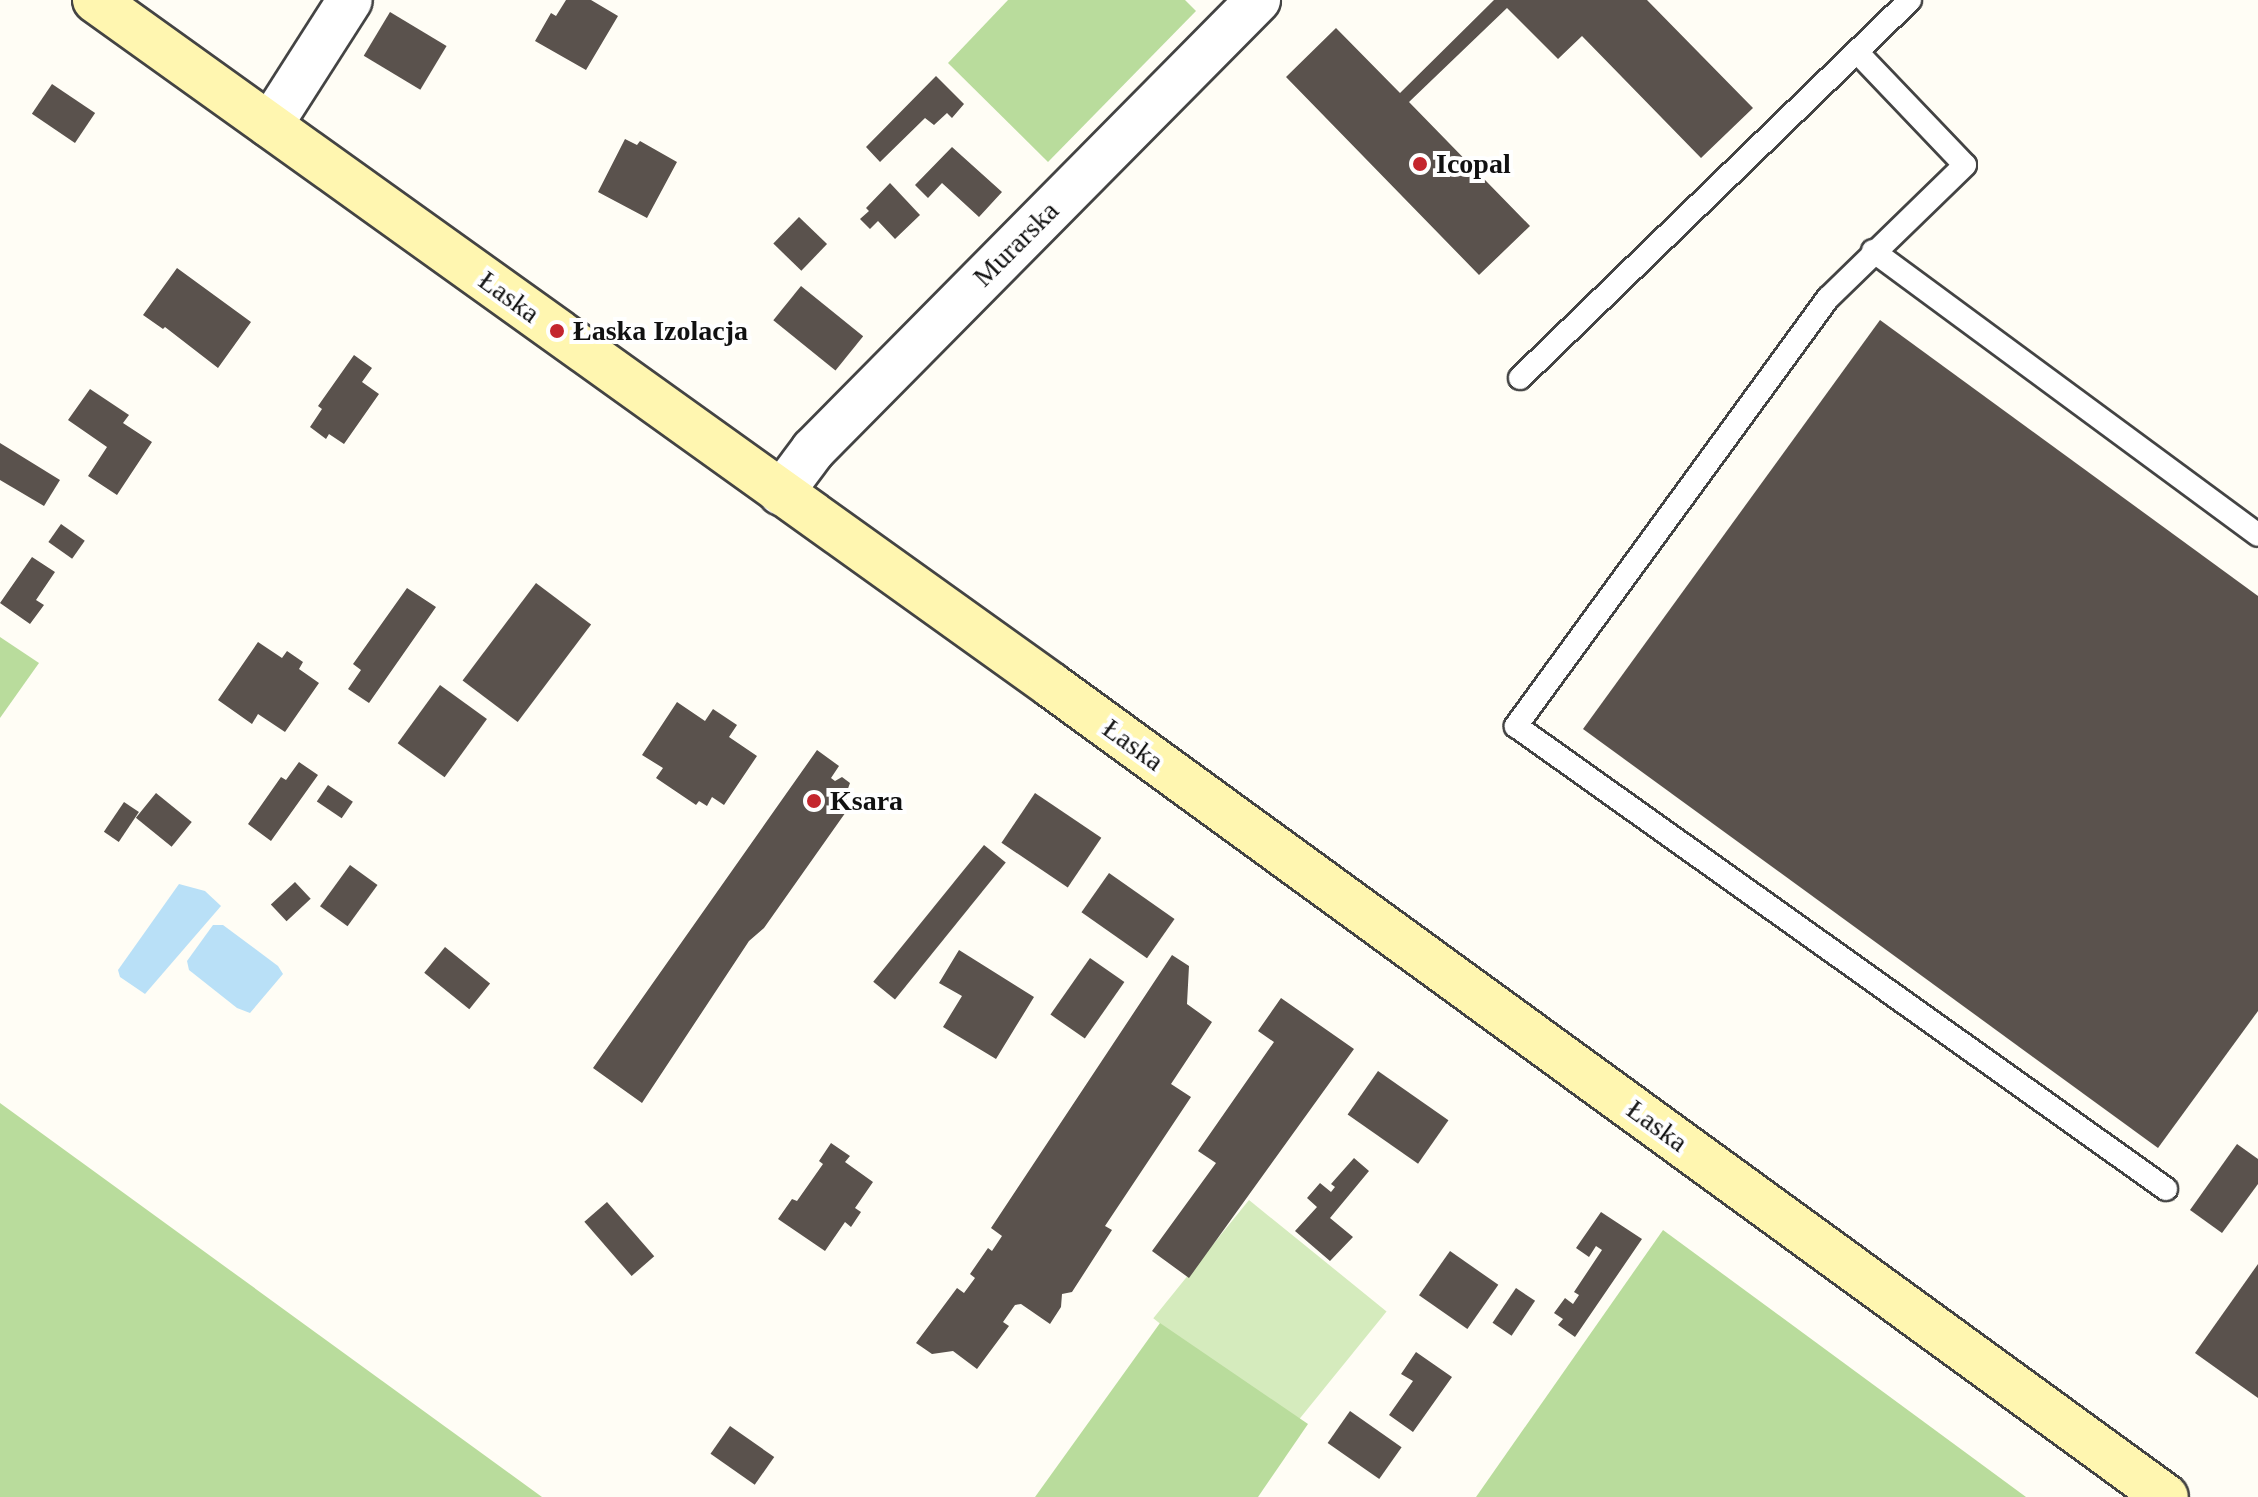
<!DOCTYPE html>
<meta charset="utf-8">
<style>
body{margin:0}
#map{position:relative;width:2258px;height:1497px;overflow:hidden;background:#fffdf5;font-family:Georgia,serif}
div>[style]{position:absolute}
.green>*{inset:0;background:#d5ebbd;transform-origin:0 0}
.forest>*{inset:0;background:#b9dc9c}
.water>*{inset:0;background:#b9e0f7}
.building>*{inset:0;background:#5a524d;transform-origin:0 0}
.roads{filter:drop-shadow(2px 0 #444) drop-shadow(-2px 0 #444) drop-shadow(0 2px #444) drop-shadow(0 -2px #444)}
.lane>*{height:22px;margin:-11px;padding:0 11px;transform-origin:11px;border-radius:11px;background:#fff}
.street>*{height:44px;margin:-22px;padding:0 22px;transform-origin:22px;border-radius:22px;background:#fff}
.secondary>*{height:44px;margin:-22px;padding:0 22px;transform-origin:22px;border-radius:22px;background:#fff6b0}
.dots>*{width:22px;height:22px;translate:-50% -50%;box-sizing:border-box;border:4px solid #fff;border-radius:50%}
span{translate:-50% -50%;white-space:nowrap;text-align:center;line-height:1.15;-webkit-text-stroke:8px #fff;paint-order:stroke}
.poi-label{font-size:28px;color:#111;font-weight:700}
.left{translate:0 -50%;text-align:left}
.street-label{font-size:28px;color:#111}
</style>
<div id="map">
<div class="green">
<i style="left:1249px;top:1200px;width:177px;height:152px;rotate:39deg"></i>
</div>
<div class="forest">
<i style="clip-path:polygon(1008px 0,1185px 0,1196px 11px,1048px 162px,948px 63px)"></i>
<i style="clip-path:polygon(0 637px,39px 663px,0 718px)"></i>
<i style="clip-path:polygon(0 1103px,542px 1497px,0 1497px)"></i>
<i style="clip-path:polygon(1663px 1230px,2026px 1497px,1476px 1497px)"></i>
<i style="clip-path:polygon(1160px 1323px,1308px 1424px,1258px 1497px,1035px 1497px)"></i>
</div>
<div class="water">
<i style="clip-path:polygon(179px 884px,205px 891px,221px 906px,145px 994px,120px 977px,118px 970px)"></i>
<i style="clip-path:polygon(213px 925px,223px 925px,278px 966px,283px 974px,250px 1013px,237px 1008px,189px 970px,187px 961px)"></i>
</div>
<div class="building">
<i style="clip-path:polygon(566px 0,591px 0,618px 16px,586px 70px,535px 41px,551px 13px,556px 16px)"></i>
<i style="clip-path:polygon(1494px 0,1647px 0,1753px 108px,1701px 158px,1582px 36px,1558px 59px,1507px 8px,1409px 102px,1530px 226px,1479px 275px,1286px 77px,1336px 28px,1400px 93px)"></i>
<i style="left:390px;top:12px;width:66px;height:51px;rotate:31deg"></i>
<i style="clip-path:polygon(936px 76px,964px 104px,952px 118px,947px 113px,934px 125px,925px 118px,880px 162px,866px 147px)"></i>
<i style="left:52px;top:84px;width:52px;height:36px;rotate:34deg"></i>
<i style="clip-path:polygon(625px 139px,637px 145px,640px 141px,677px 162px,647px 218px,598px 192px)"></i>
<i style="clip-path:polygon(952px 147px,1002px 192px,979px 217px,942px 183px,928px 198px,915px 185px)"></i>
<i style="clip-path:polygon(890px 183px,920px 215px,895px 239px,878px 221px,870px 229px,860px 219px,869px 211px,866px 208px)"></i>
<i style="left:799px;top:217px;width:39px;height:37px;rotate:44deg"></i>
<i style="clip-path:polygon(177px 268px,251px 322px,218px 368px,165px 327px,163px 329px,143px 315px)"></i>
<i style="left:801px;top:286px;width:80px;height:44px;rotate:39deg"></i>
<i style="clip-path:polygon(1880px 320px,2258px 596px,2258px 1011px,2158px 1148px,1583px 729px)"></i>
<i style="clip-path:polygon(354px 355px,372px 368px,362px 382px,379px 394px,344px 444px,329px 434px,326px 439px,310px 427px,322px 409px,318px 406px)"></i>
<i style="clip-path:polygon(90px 389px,129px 415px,123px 423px,152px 442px,117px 495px,88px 476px,107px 447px,68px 420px)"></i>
<i style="clip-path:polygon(0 443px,60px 480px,44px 506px,0 480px)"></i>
<i style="left:61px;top:524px;width:29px;height:22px;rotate:35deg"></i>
<i style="clip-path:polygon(32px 557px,55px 572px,36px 600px,44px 605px,30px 624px,0 603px)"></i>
<i style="left:536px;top:583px;width:69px;height:122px;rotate:37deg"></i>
<i style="clip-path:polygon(407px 588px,436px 607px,369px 703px,348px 689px,361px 670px,353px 664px)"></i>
<i style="clip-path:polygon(258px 642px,282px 658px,287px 651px,303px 662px,299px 669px,319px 683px,285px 732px,258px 714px,252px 724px,218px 700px)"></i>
<i style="left:440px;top:685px;width:58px;height:72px;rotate:36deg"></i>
<i style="clip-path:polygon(677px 702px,705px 721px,713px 709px,737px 725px,729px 737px,757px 756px,724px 805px,712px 797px,707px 806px,699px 801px,696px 805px,656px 778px,663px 768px,642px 755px)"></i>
<i style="clip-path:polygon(817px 750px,839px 766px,831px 778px,835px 781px,842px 777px,850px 783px,846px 794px,848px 809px,764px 928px,749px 941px,642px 1103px,593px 1068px)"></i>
<i style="clip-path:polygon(299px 762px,318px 775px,271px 841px,248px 824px,281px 777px,286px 780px)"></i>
<i style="left:328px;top:785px;width:30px;height:20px;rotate:34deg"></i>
<i style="left:156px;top:793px;width:46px;height:32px;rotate:39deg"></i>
<i style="left:1035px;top:793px;width:80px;height:60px;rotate:34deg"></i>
<i style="left:124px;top:802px;width:18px;height:36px;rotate:34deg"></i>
<i style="left:984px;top:845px;width:28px;height:176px;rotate:39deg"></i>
<i style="left:350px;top:865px;width:34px;height:51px;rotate:36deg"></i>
<i style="left:1109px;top:873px;width:80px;height:48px;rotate:35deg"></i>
<i style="left:295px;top:882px;width:23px;height:33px;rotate:47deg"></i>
<i style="left:445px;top:947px;width:58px;height:33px;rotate:39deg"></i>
<i style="clip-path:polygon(959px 950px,1034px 997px,996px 1059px,943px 1027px,962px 996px,939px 983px)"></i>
<i style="clip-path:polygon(1172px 955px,1189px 966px,1187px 1004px,1212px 1022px,1171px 1084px,1191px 1097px,1105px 1226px,1112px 1230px,1072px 1292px,1062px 1294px,1061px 1307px,1050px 1324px,1021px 1304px,1015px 1305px,1003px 1322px,1009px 1326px,977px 1369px,953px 1351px,932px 1354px,916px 1343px,957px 1288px,964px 1293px,975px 1278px,970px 1274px,988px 1248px,992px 1251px,1002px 1236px,991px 1228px)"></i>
<i style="left:1090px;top:958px;width:42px;height:69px;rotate:35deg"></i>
<i style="clip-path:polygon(1281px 998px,1354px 1049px,1189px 1278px,1152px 1251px,1216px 1163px,1198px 1151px,1274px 1042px,1258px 1031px)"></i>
<i style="left:1378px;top:1071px;width:86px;height:53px;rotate:35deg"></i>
<i style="clip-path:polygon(831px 1143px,850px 1156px,845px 1162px,873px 1182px,855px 1208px,861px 1212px,851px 1227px,845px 1222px,825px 1251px,778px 1219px,792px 1199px,797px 1201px,823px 1164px,819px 1161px)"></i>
<i style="clip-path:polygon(2237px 1144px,2258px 1159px,2258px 1184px,2222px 1233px,2190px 1210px)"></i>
<i style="clip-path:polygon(1354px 1158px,1369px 1171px,1330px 1218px,1353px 1237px,1330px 1261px,1295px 1231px,1317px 1207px,1307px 1198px,1320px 1183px,1331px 1192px,1335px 1187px,1331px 1184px)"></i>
<i style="left:607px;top:1202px;width:72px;height:30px;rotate:49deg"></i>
<i style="clip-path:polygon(1601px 1212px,1642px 1239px,1575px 1337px,1558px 1325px,1563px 1319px,1554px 1313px,1565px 1298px,1573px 1304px,1579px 1295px,1574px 1292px,1602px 1250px,1596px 1246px,1589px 1257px,1576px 1248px)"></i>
<i style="left:1450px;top:1251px;width:59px;height:54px;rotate:35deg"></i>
<i style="clip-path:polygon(2258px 1264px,2258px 1398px,2195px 1353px)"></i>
<i style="left:1516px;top:1288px;width:23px;height:42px;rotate:34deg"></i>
<i style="clip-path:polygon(1416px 1352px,1452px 1377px,1413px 1432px,1389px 1415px,1413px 1381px,1401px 1374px)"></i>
<i style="left:1350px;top:1411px;width:63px;height:39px;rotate:35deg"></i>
<i style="left:730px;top:1426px;width:54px;height:34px;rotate:35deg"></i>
</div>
<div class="roads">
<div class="lane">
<i style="left:1857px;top:52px;width:156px;rotate:46.3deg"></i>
<i style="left:1965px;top:165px;width:191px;rotate:135.8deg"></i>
<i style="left:1828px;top:298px;width:530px;rotate:126.09deg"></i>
<i style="left:1516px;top:726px;width:798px;rotate:35.46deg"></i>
<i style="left:1873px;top:251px;width:478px;rotate:36.4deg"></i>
<i style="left:1520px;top:378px;width:543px;rotate:-44.1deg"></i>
</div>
<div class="street">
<i style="left:270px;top:125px;width:148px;rotate:-57.4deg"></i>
<i style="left:781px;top:493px;width:54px;rotate:-53.3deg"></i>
<i style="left:813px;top:450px;width:633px;rotate:-45.32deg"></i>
</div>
<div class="secondary">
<i style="left:95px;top:0;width:1176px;rotate:35.62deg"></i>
<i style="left:1051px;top:685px;width:1379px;rotate:36.06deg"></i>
</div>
</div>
<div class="dots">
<i style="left:1420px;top:164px;background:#c4262e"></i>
<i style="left:557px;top:331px;background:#c4262e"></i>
<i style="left:814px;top:801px;background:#c4262e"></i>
</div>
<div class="poi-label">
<span class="left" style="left:1436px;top:164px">Icopal</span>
<span class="left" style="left:573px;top:331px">Łaska Izolacja</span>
<span class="left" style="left:830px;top:801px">Ksara</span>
</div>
<div class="street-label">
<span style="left:1016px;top:244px;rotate:-45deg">Murarska</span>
<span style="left:509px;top:297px;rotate:36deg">Łaska</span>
<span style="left:1133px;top:745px;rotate:36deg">Łaska</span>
<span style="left:1657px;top:1126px;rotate:36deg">Łaska</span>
</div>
</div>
